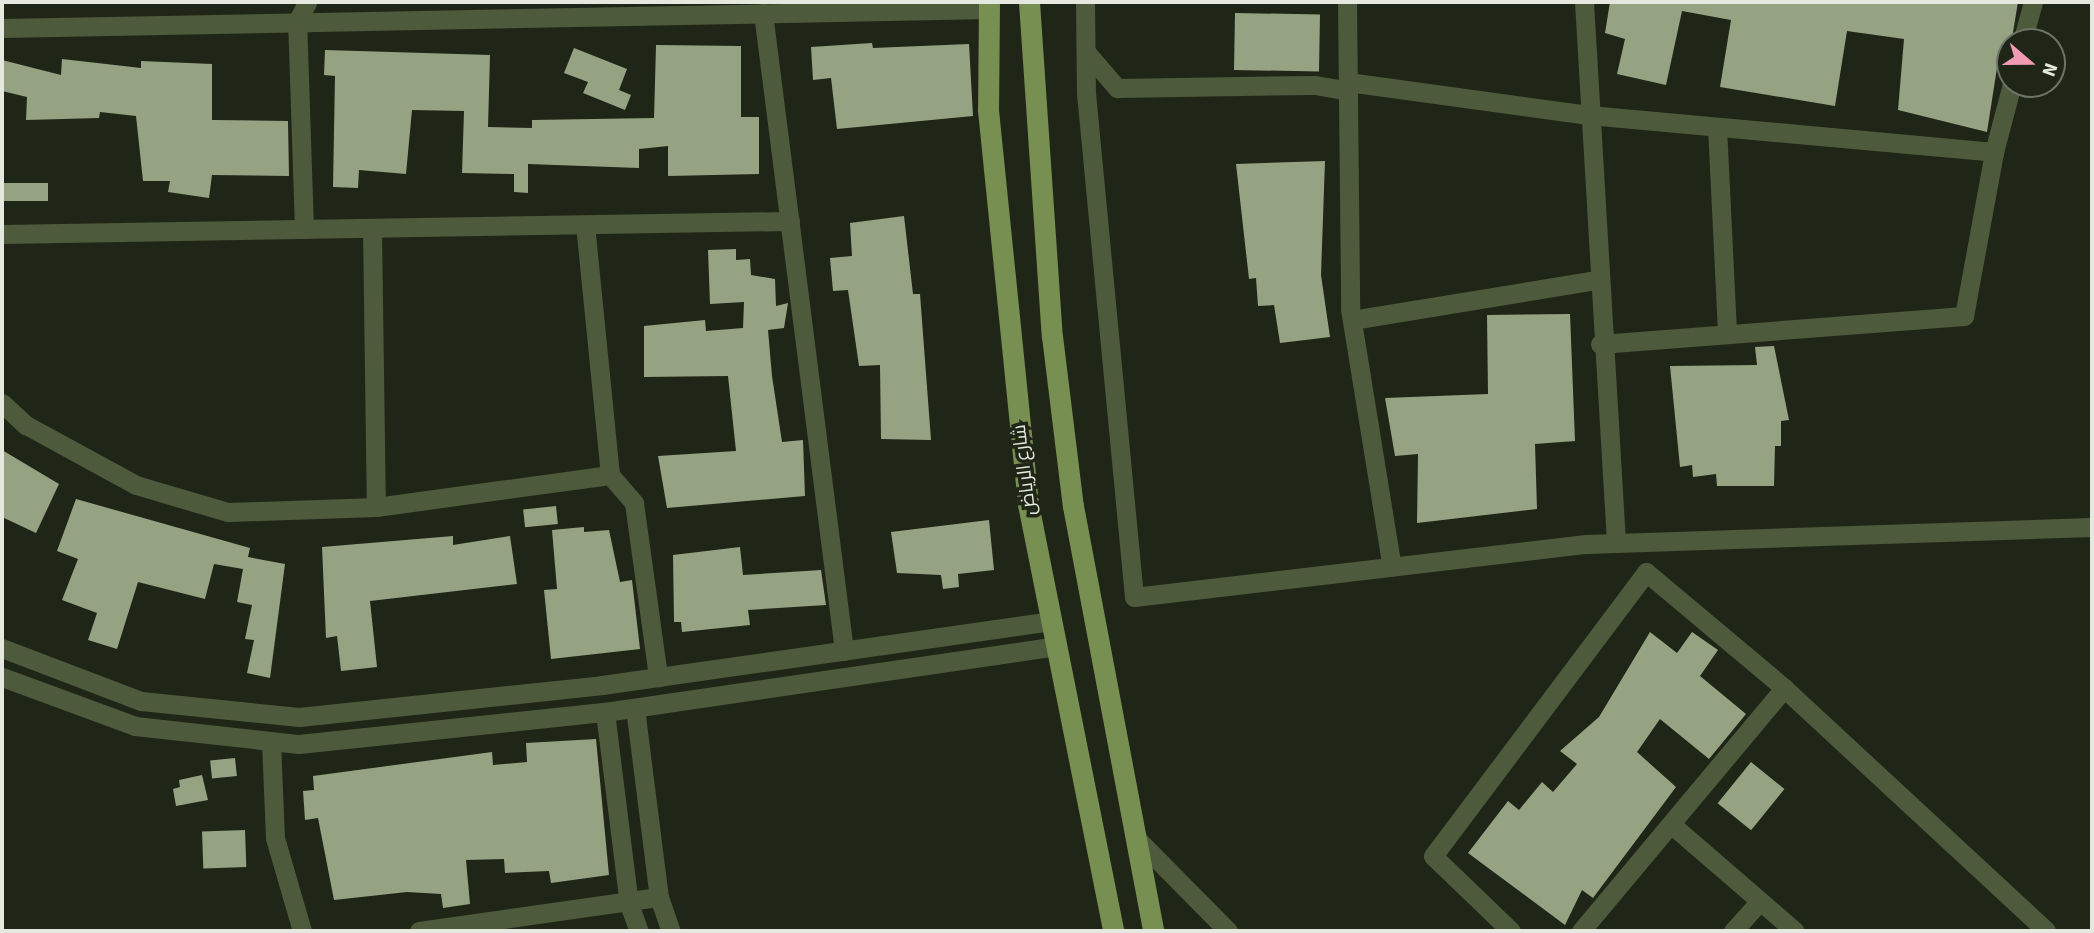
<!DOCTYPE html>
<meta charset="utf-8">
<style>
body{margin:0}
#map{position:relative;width:2094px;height:933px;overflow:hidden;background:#202617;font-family:"Source Sans 3",Cairo,sans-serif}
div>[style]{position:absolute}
.building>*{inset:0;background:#96a383;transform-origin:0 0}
.street>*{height:19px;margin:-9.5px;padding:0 9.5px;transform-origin:9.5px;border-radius:9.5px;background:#4e5a3c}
.primary>*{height:21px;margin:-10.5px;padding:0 10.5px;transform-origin:10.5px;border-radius:10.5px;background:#778f50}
span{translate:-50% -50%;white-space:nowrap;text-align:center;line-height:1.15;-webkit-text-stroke:7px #202617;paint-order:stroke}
.street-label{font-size:19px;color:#e4e8de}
.frame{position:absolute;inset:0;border:4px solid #e4e8de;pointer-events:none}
.north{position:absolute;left:1996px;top:28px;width:70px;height:70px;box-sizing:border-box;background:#202617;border:2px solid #6e7467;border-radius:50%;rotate:110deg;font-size:19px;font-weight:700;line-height:28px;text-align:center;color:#e4e8de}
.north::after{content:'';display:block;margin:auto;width:24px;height:32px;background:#f19ab4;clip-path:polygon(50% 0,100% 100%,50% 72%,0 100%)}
</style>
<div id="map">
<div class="building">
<i style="clip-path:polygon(1610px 2px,2018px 2px,2009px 56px,1999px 55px,1987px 132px,1898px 110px,1904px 39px,1847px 31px,1835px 106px,1720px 87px,1731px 20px,1682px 11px,1666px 85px,1617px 74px,1625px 39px,1605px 33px)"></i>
<i style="left:1235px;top:13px;width:85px;height:57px;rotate:1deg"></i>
<i style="clip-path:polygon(872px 43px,873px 48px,969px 44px,973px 116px,837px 129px,831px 78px,813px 80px,811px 47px)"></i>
<i style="clip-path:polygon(656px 45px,741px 46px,741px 117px,759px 117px,759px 174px,668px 176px,668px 146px,639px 149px,639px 168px,528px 164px,528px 193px,514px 192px,514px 174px,462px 173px,464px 111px,412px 110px,406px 174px,359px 170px,358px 188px,333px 187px,335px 76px,324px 75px,325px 50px,490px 55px,488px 127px,532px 128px,532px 120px,654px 118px)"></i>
<i style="clip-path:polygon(574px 48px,627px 69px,619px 90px,631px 95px,625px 110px,583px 93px,588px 82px,564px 73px)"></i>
<i style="clip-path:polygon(62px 59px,141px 68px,141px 61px,212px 64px,212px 120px,288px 121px,289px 176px,212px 175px,209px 198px,168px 192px,170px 181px,143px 181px,136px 116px,100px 112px,99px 118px,26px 120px,27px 97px,2px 91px,2px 60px,61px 75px)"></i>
<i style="clip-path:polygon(1325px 161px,1321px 275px,1330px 337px,1280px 343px,1274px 305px,1258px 306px,1256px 278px,1249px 279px,1236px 164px)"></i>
<i style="left:2px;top:183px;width:46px;height:18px"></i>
<i style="clip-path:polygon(904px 216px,913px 294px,920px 294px,931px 440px,881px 439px,880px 365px,859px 366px,848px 290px,833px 291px,830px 258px,852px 256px,850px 223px)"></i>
<i style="clip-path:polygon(736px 249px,736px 260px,750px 259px,751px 275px,775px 279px,776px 306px,788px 303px,784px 328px,768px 330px,772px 376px,782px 442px,803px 440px,805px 496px,667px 508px,658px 456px,736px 451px,728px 376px,644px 377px,644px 326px,705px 320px,706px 331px,743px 328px,744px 302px,710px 304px,708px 250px)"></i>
<i style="clip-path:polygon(1570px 314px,1575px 441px,1535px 444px,1537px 509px,1417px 523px,1418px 454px,1395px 456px,1385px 398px,1488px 394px,1487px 315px)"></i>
<i style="clip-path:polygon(1774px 346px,1789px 420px,1781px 421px,1781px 446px,1775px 446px,1774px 486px,1717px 486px,1716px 474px,1693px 477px,1692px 465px,1680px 467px,1670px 366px,1757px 365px,1755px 347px)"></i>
<i style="clip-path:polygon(2px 450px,59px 484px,36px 533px,2px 517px)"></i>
<i style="clip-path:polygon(76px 499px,250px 548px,248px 557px,285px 564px,270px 678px,247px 673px,254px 640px,245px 639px,252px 605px,237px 602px,243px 569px,214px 564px,205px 599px,138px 582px,117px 649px,88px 640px,97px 613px,62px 600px,78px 559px,57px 551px)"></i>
<i style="left:556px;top:506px;width:18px;height:33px;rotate:84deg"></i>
<i style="clip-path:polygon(989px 520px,994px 570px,958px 574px,959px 587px,943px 589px,941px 575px,897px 573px,891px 532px)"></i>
<i style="clip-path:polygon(584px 527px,584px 532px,609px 530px,620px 582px,632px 580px,640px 649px,551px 659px,544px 590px,557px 589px,552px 530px)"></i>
<i style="clip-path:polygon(453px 536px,453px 545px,510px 536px,517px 584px,370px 601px,377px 667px,341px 671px,337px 636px,326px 638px,322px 547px)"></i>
<i style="clip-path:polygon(740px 547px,743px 575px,821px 570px,826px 605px,748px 610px,750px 625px,682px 632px,681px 622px,674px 622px,673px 555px)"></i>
<i style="clip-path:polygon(1650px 632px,1677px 653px,1692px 632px,1718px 650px,1700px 676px,1746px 714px,1709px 759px,1660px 719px,1637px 752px,1676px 787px,1593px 898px,1582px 890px,1565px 925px,1468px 853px,1508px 801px,1519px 810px,1542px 782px,1553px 792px,1577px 764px,1560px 751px,1599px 717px)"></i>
<i style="clip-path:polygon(596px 739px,609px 875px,551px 883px,549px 871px,505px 873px,504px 859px,466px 860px,470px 904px,443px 908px,441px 894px,407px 892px,334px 900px,318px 818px,305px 820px,303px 791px,314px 790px,313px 776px,492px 752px,493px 765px,527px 762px,526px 743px)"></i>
<i style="left:235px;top:758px;width:18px;height:25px;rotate:84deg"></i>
<i style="left:1751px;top:762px;width:43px;height:53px;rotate:39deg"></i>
<i style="clip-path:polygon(202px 775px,208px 800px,176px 806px,173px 789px,180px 787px,179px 780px)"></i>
<i style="left:245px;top:830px;width:37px;height:43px;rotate:88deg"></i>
</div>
<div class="street">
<i style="left:1085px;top:2px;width:91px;rotate:89.4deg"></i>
<i style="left:1086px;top:93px;width:506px;rotate:84.56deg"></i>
<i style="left:1134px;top:597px;width:455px;rotate:-6.7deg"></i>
<i style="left:1586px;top:544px;width:506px;rotate:-1.92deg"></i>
<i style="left:1347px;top:2px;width:307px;rotate:89.4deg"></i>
<i style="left:1350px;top:309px;width:261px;rotate:80.8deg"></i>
<i style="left:1584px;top:2px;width:542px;rotate:86.61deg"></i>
<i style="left:763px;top:13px;width:643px;rotate:82.76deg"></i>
<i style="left:2px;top:28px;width:987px;rotate:-1.1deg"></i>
<i style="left:2022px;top:42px;width:41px;rotate:-74.6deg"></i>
<i style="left:1086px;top:52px;width:48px;rotate:49.3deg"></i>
<i style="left:1117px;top:88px;width:198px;rotate:-0.9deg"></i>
<i style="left:1315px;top:85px;width:34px;rotate:10deg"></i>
<i style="left:1348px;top:82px;width:243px;rotate:7.8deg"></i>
<i style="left:1589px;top:115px;width:407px;rotate:5.2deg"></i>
<i style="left:1994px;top:152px;width:70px;rotate:-75.2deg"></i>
<i style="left:1717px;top:127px;width:207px;rotate:87.2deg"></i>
<i style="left:372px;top:228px;width:279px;rotate:89.2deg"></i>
<i style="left:304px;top:229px;width:207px;rotate:-91.9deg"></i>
<i style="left:297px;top:22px;width:22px;rotate:-63deg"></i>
<i style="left:2px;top:234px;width:788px;rotate:-0.95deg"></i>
<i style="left:1352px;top:320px;width:248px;rotate:-9.3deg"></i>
<i style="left:1600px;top:344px;width:365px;rotate:-4.4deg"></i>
<i style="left:1964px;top:316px;width:167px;rotate:-79.6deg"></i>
<i style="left:2px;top:403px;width:33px;rotate:43deg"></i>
<i style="left:26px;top:425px;width:125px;rotate:28.6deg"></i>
<i style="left:136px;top:485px;width:96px;rotate:16.4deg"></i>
<i style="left:228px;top:512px;width:148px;rotate:-1.9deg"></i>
<i style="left:376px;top:507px;width:236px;rotate:-7.8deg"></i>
<i style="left:610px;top:475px;width:251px;rotate:-95.7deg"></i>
<i style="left:610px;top:475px;width:37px;rotate:49deg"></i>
<i style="left:634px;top:503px;width:176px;rotate:82.1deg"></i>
<i style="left:2px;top:648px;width:149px;rotate:20.9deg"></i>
<i style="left:141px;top:701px;width:159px;rotate:5.8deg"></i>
<i style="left:299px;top:717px;width:305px;rotate:-6deg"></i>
<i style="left:602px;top:685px;width:454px;rotate:-8.1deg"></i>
<i style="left:2px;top:677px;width:142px;rotate:20.2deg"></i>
<i style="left:135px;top:726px;width:165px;rotate:6.3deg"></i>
<i style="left:299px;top:744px;width:308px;rotate:-6deg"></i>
<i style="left:605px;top:712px;width:456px;rotate:-8.3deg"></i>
<i style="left:635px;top:708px;width:191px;rotate:82.8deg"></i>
<i style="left:659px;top:897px;width:36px;rotate:71deg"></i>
<i style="left:605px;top:712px;width:193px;rotate:82.9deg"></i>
<i style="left:629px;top:904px;width:29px;rotate:70deg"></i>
<i style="left:271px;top:742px;width:96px;rotate:87.6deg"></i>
<i style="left:275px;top:838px;width:97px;rotate:73.8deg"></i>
<i style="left:1672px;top:825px;width:162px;rotate:40.8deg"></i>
<i style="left:1136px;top:838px;width:131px;rotate:45.3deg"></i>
<i style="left:419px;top:931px;width:242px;rotate:-8.1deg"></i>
<i style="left:1511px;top:931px;width:108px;rotate:-136.1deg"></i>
<i style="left:1433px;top:856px;width:355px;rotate:-53.1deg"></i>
<i style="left:1646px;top:572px;width:180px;rotate:40deg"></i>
<i style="left:1581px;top:931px;width:317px;rotate:-50.1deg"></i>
<i style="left:1784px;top:688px;width:357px;rotate:42.8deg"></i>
<i style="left:1733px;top:931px;width:40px;rotate:-48deg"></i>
</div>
<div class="primary">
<i style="left:989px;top:2px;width:108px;rotate:90.5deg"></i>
<i style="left:988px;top:110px;width:396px;rotate:84.2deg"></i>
<i style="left:1028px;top:504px;width:435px;rotate:78.7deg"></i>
<i style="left:1029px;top:2px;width:335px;rotate:86.1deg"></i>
<i style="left:1052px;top:336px;width:171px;rotate:83deg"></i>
<i style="left:1073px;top:506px;width:432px;rotate:79.3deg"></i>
</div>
<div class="street-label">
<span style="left:1025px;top:470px;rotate:-97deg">شارع الرياض</span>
</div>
<div class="frame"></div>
<div class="north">N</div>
</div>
